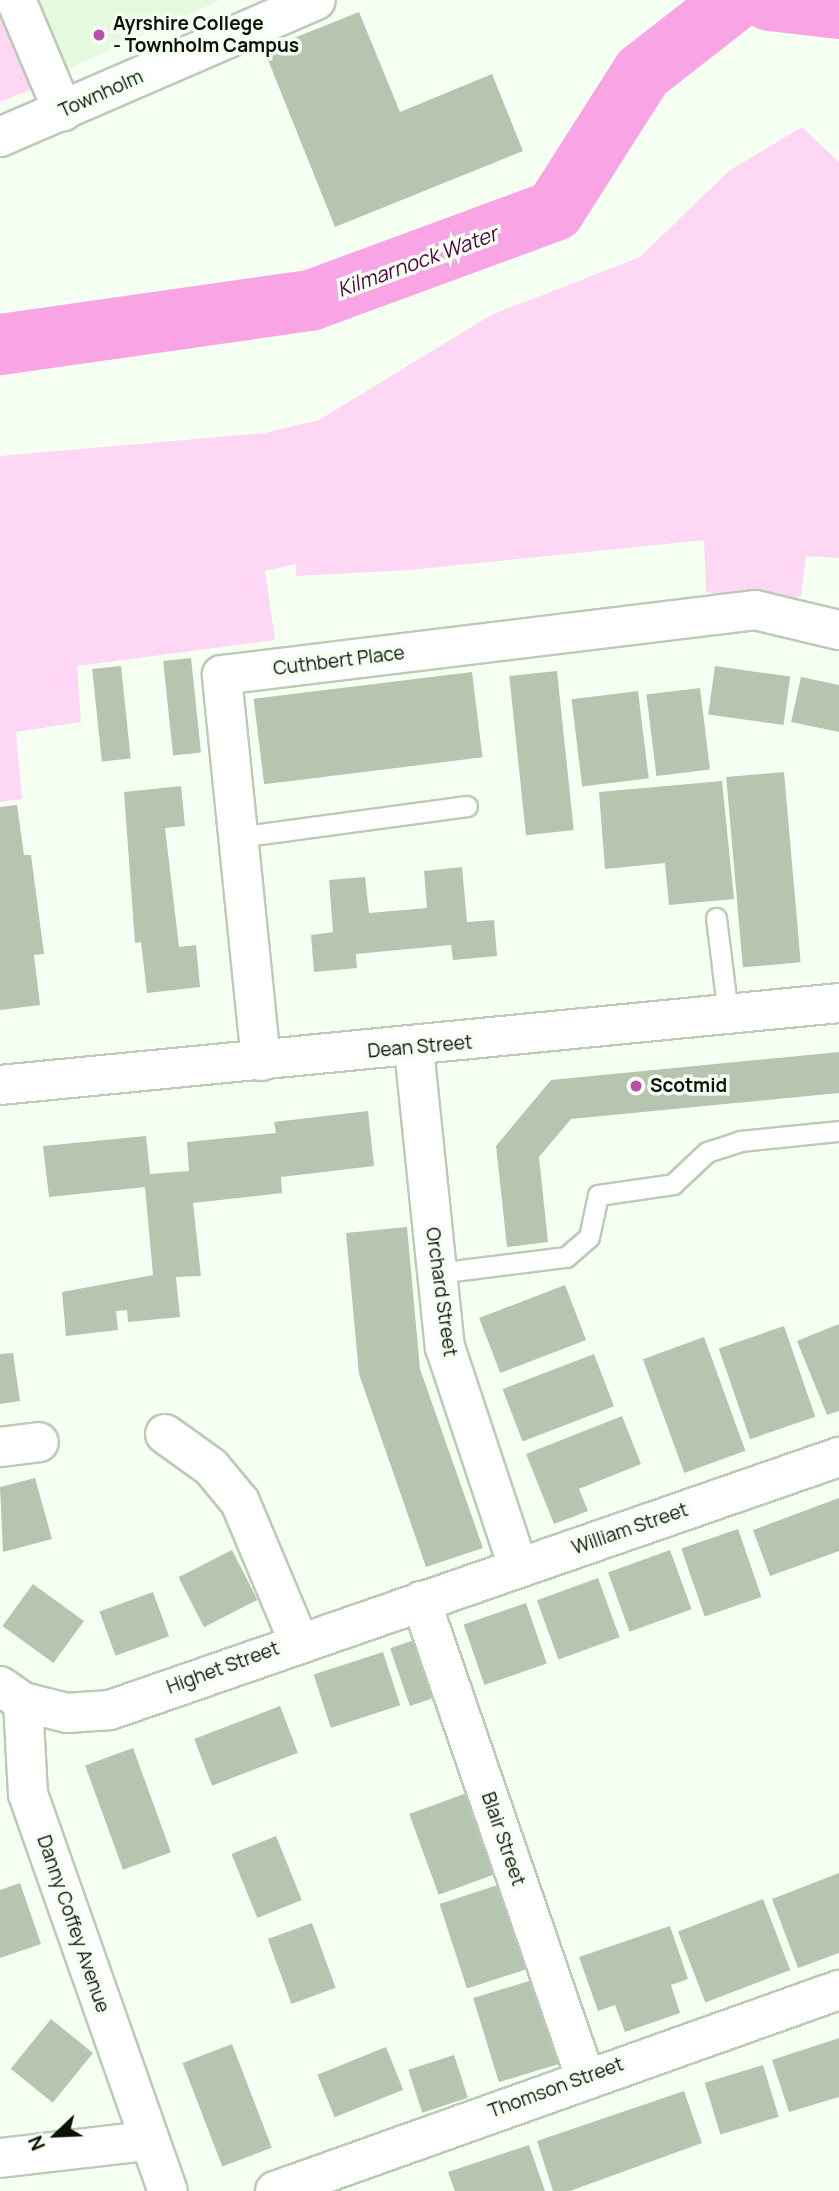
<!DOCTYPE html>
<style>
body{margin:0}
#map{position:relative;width:839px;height:2191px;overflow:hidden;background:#f5fff2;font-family:Manrope,sans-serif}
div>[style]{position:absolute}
.built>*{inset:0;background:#e4f9dd}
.green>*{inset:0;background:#fdd7f3}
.river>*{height:61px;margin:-30.5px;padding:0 30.5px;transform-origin:30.5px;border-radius:30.5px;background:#f9a4e5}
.building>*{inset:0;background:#b5c5b0;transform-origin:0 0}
.roads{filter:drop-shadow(2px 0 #bbcbb6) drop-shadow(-2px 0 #bbcbb6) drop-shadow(0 2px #bbcbb6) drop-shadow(0 -2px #bbcbb6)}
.service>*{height:19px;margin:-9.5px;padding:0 9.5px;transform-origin:9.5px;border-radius:9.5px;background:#fff}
.minor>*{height:38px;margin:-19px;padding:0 19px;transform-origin:19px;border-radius:19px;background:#fff}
.secondary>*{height:38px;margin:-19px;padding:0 19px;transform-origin:19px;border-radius:19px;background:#fff}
.dots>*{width:19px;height:19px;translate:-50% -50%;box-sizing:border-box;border:4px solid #f5fff2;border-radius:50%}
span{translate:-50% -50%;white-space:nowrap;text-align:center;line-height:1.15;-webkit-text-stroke:7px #f5fff2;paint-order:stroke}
.poi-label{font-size:19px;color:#0b1009;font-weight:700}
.left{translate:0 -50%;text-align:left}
.street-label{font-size:19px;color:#0b1009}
.water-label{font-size:21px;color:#520547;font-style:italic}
.north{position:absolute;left:21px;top:2100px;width:70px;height:70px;-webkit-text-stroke:5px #f5fff2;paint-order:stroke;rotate:247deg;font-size:19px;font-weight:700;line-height:28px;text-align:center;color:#0b1009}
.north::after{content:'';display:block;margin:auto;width:24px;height:32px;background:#0b1009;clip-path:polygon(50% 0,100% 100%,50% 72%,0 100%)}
</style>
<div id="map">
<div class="built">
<i style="clip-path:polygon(39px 0,220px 0,68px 69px)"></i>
</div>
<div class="green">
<i style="clip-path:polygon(0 12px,32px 89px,0 102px)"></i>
<i style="clip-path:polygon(802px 127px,839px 162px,839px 558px,806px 556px,801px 596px,782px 603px,706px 592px,704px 540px,410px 570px,296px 576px,296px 564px,265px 571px,275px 640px,77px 666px,81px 722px,16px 732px,22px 799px,0 802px,0 456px,265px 433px,319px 420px,491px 315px,640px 257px,730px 170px)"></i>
</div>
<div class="river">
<i style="left:769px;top:0;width:70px;rotate:6.5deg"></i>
<i style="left:0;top:344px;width:313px;rotate:-8.1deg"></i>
<i style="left:310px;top:300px;width:260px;rotate:-20.2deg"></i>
<i style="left:554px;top:210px;width:164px;rotate:-57.5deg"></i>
<i style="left:642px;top:72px;width:117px;rotate:-38deg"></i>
</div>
<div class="building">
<i style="clip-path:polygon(359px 12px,400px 112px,492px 74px,523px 151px,335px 227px,264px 50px)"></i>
<i style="left:191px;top:658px;width:95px;height:28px;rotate:84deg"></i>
<i style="left:121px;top:666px;width:93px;height:29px;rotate:84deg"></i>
<i style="left:715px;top:666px;width:76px;height:49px;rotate:8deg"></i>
<i style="left:557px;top:671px;width:160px;height:48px;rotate:84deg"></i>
<i style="left:472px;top:672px;width:86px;height:220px;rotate:83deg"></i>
<i style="clip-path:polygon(801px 677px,839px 685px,839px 732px,791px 722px)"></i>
<i style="left:700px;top:688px;width:82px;height:54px;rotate:83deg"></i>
<i style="left:638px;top:691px;width:88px;height:67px;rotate:83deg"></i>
<i style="left:784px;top:772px;width:191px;height:58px;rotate:85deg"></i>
<i style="clip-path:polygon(722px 781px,734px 899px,669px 905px,665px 863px,605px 869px,599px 792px)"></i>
<i style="clip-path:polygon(181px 786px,185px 826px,165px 828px,179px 947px,196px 945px,200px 987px,147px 993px,141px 942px,135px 943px,124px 792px)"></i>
<i style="clip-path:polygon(17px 805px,24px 855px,31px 855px,44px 954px,34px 955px,40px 1005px,0 1010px,0 807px)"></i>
<i style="clip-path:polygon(462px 867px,467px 922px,494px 920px,497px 956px,453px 960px,451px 945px,356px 954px,357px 968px,314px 972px,311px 935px,333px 932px,329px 880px,365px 877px,369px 913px,427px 908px,424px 871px)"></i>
<i style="clip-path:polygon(839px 1052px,839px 1093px,571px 1119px,539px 1157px,548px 1242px,507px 1247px,496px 1146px,551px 1080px)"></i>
<i style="clip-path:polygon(368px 1111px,374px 1166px,281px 1177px,282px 1193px,193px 1203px,201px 1276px,176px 1277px,180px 1317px,128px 1322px,127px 1310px,116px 1311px,118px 1330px,66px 1336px,62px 1292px,153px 1275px,145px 1187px,49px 1197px,43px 1146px,146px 1136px,150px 1174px,189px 1171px,187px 1142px,276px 1133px,274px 1122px)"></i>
<i style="clip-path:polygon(407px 1227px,420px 1369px,483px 1548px,426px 1567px,359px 1374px,346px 1233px)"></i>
<i style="left:565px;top:1285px;width:59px;height:92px;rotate:69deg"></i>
<i style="clip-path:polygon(839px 1324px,839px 1411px,827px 1415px,797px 1341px)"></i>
<i style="left:784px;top:1326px;width:96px;height:69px;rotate:71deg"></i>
<i style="left:704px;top:1337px;width:121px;height:65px;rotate:70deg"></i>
<i style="clip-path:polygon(13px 1353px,20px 1401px,0 1404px,0 1354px)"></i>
<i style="left:594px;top:1354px;width:56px;height:98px;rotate:69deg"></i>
<i style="clip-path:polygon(622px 1416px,641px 1464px,579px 1489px,588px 1511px,554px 1524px,526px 1454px)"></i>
<i style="clip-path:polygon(35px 1478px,52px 1539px,3px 1552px,0 1487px)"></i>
<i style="clip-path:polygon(839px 1498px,839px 1551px,770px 1576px,753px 1530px)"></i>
<i style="left:738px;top:1529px;width:72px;height:60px;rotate:71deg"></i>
<i style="left:232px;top:1550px;width:56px;height:60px;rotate:63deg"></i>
<i style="left:670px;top:1550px;width:63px;height:66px;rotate:70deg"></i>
<i style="left:598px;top:1578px;width:63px;height:65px;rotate:70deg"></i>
<i style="left:33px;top:1584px;width:63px;height:52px;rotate:36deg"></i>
<i style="left:153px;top:1592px;width:47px;height:57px;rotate:70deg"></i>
<i style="left:526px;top:1603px;width:64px;height:66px;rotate:71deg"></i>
<i style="left:426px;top:1636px;width:61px;height:38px;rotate:71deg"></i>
<i style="left:383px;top:1652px;width:56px;height:73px;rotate:72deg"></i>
<i style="left:280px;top:1706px;width:50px;height:92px;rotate:69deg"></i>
<i style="left:133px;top:1748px;width:111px;height:51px;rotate:70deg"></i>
<i style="left:475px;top:1790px;width:86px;height:70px;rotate:70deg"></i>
<i style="left:276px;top:1836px;width:69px;height:48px;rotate:68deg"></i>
<i style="clip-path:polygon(839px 1873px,839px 1953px,798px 1968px,772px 1899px)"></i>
<i style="left:507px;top:1882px;width:89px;height:71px;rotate:72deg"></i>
<i style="clip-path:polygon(20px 1883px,41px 1944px,0 1958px,0 1890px)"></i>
<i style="left:763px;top:1899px;width:76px;height:91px;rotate:69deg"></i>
<i style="left:312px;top:1923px;width:69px;height:47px;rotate:70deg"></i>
<i style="clip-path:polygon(670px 1926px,688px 1979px,671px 1985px,680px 2013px,625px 2032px,615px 2005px,598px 2011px,579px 1957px)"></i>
<i style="left:542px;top:1977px;width:88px;height:72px;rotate:73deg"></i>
<i style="left:51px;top:2019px;width:54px;height:64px;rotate:39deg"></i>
<i style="clip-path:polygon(839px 2038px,839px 2097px,789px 2112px,772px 2060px)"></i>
<i style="left:232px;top:2044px;width:111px;height:53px;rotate:69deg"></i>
<i style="left:386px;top:2047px;width:46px;height:74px;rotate:68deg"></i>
<i style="left:454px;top:2055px;width:45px;height:48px;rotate:72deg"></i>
<i style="left:763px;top:2065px;width:54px;height:61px;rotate:73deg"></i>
<i style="clip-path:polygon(684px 2091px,702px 2143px,570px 2191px,553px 2191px,537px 2141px)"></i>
<i style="clip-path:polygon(529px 2145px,545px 2191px,455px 2191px,448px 2172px)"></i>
</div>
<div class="roads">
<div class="service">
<i style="left:238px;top:837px;width:231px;rotate:-7.7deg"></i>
<i style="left:716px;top:918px;width:98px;rotate:82.9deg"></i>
<i style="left:437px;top:1273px;width:130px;rotate:-7.1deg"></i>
<i style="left:566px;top:1257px;width:30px;rotate:-41deg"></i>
<i style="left:589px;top:1237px;width:43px;rotate:-77.9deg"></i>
<i style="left:598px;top:1195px;width:76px;rotate:-8.3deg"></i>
<i style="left:673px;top:1184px;width:47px;rotate:-43.3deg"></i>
<i style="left:707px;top:1152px;width:35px;rotate:-18deg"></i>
<i style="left:740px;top:1141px;width:100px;rotate:-5.8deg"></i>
</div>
<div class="minor">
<i style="left:16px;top:0;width:121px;rotate:67.1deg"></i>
<i style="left:0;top:137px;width:344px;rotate:-23.4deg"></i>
<i style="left:414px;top:1049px;width:300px;rotate:84.1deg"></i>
<i style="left:445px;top:1347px;width:232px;rotate:71.6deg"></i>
<i style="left:261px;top:1061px;width:388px;rotate:-95.8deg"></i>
<i style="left:222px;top:675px;width:537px;rotate:-6.95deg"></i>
<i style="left:755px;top:610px;width:86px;rotate:13.4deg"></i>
<i style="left:165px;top:1434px;width:57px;rotate:35.7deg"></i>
<i style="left:211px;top:1467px;width:45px;rotate:50.4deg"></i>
<i style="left:240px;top:1502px;width:150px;rotate:67.2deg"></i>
<i style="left:0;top:1447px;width:39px;rotate:-7deg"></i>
<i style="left:421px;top:1601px;width:503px;rotate:70.99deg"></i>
<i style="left:0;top:1686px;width:28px;rotate:35deg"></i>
<i style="left:23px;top:1702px;width:45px;rotate:14deg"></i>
<i style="left:67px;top:1713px;width:43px;rotate:-4deg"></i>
<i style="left:110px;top:1710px;width:772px;rotate:-19.14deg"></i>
<i style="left:23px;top:1702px;width:92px;rotate:86.9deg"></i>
<i style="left:28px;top:1794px;width:421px;rotate:70.6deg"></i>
<i style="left:0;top:2158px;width:148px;rotate:-6.6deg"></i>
<i style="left:275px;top:2191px;width:599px;rotate:-19.62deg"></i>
</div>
<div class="secondary">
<i style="left:0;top:1085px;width:843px;rotate:-5.58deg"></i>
</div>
</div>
<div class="dots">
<i style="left:99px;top:35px;background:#bd4da9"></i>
<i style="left:636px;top:1086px;background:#bd4da9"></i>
</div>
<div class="poi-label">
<span class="left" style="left:113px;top:35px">Ayrshire College<br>- Townholm Campus</span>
<span class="left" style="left:650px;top:1086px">Scotmid</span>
</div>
<div class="street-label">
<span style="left:101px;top:94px;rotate:-24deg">Townholm</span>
<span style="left:339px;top:661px;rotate:-7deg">Cuthbert Place</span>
<span style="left:420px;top:1047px;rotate:-5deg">Dean Street</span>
<span style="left:441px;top:1292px;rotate:82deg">Orchard Street</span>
<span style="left:630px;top:1529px;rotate:-19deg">William Street</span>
<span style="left:223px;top:1668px;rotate:-20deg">Highet Street</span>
<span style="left:503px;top:1839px;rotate:71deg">Blair Street</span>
<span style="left:73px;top:1924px;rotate:71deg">Danny Coffey Avenue</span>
<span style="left:556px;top:2088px;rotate:-20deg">Thomson Street</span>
</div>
<div class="water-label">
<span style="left:417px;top:261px;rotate:-20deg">Kilmarnock Water</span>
</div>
<div class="north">N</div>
</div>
